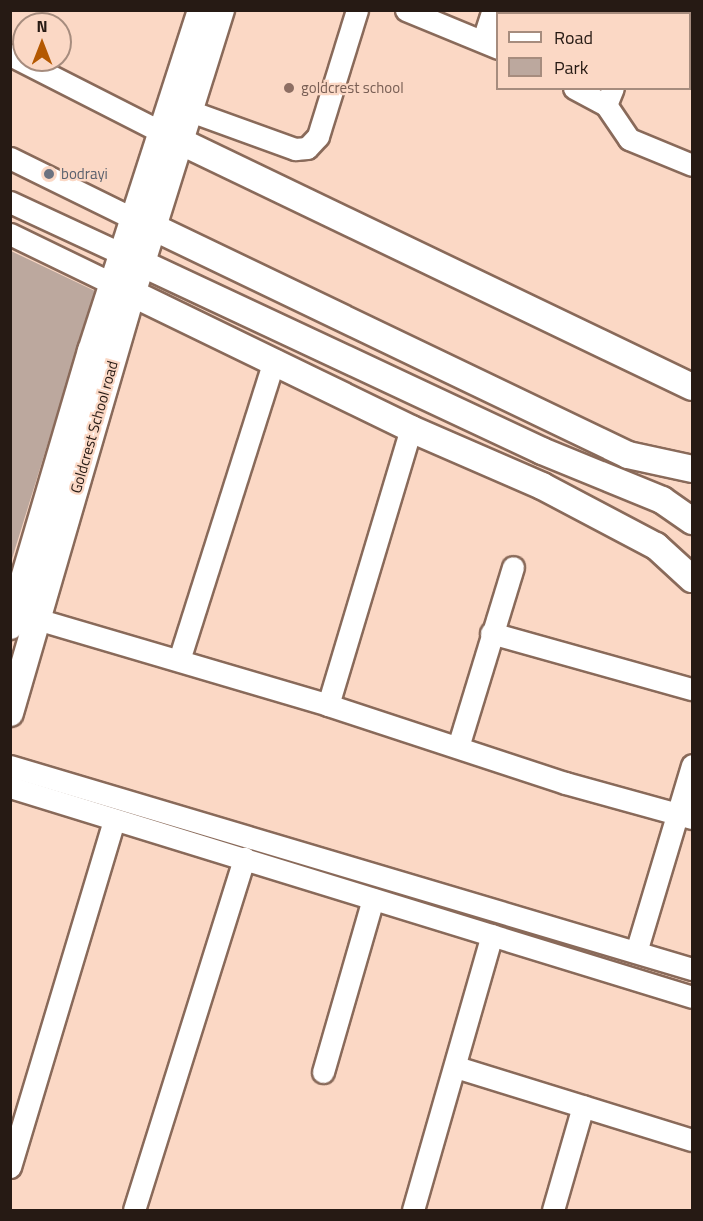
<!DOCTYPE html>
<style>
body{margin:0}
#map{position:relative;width:703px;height:1221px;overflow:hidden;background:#fbd8c5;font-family:"Titillium Web",sans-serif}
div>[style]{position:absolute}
.green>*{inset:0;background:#bca89e}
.roads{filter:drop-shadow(2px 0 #896a5a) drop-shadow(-2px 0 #896a5a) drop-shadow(0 2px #896a5a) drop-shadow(0 -2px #896a5a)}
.minor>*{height:21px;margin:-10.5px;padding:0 10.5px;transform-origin:10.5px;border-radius:10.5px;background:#fff}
.tertiary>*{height:26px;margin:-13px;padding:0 13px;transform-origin:13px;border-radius:13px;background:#fff}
.dots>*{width:16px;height:16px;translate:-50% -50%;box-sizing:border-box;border:3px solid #fbd8c5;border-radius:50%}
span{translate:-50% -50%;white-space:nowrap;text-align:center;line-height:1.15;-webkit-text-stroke:4.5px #fbd8c5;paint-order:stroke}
.education-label{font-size:15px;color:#785e54}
.left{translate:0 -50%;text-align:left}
.worship-label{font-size:15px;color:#5b616d}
.street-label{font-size:15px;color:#261a14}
.frame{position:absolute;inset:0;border:12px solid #261a14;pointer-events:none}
.legend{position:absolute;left:496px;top:12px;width:195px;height:78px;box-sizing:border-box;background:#fbd8c5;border:2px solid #a68c7e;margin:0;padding:8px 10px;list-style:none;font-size:18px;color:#261a14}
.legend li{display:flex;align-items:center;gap:12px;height:30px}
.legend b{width:30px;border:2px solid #a68c7e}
.north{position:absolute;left:12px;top:12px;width:60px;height:60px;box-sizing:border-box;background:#fbd8c5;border:2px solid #a68c7e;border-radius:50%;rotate:0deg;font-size:16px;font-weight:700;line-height:24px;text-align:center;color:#261a14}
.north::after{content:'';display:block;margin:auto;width:21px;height:27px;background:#b45800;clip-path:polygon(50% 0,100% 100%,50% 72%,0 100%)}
</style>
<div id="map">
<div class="green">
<i style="clip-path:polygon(11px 251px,95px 291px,11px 562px)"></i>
</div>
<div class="roads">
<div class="minor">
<i style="left:406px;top:10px;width:100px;rotate:22.4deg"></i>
<i style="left:643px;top:14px;width:4px;rotate:-76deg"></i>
<i style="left:483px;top:40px;width:32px;rotate:-72deg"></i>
<i style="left:10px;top:55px;width:169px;rotate:27deg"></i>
<i style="left:690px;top:71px;width:2px;rotate:27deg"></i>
<i style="left:574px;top:88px;width:36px;rotate:28deg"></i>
<i style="left:606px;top:105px;width:41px;rotate:55.9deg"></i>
<i style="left:629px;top:139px;width:68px;rotate:22.4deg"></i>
<i style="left:606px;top:105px;width:18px;rotate:-68deg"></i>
<i style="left:190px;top:111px;width:112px;rotate:19.9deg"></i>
<i style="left:295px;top:149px;width:12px;rotate:-5deg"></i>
<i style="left:307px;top:148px;width:16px;rotate:-47deg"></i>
<i style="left:318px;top:136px;width:132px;rotate:-72.8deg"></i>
<i style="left:10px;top:158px;width:138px;rotate:26.2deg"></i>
<i style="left:10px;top:202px;width:123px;rotate:24.9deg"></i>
<i style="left:10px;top:234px;width:114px;rotate:25.9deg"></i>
<i style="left:40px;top:620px;width:300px;rotate:16.4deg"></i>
<i style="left:328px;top:705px;width:250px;rotate:18.2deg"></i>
<i style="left:565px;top:783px;width:132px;rotate:15.4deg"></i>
<i style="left:491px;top:633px;width:209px;rotate:15.6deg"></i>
<i style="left:179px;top:660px;width:315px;rotate:-72.4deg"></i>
<i style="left:328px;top:705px;width:288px;rotate:-73.3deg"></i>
<i style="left:458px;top:747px;width:188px;rotate:-73deg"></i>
<i style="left:10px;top:766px;width:712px;rotate:16.58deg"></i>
<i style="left:10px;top:787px;width:714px;rotate:17.11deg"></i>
<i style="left:636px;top:952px;width:195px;rotate:-73.3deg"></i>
<i style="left:456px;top:1067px;width:247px;rotate:17.2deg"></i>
<i style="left:323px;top:1072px;width:180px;rotate:-73.9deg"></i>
<i style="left:10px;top:1167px;width:362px;rotate:-73.3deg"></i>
<i style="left:134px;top:1210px;width:369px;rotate:-72.6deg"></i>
<i style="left:413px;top:1210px;width:286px;rotate:-74deg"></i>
<i style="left:553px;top:1210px;width:108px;rotate:-73.9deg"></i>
</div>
<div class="tertiary">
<i style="left:167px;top:135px;width:582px;rotate:25.64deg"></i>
<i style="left:153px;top:227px;width:527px;rotate:25.64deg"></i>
<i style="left:628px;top:455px;width:66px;rotate:12.3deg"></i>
<i style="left:126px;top:256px;width:459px;rotate:25.1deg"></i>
<i style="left:542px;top:451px;width:130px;rotate:22.2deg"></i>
<i style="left:662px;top:500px;width:37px;rotate:35deg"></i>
<i style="left:113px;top:284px;width:331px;rotate:25.9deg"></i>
<i style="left:411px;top:429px;width:143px;rotate:23.5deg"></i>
<i style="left:542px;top:486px;width:129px;rotate:27.8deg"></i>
<i style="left:656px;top:546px;width:49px;rotate:42.5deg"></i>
<i style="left:10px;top:626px;width:287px;rotate:-73.6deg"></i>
<i style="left:91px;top:351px;width:358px;rotate:-72.1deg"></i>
<i style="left:10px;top:713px;width:436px;rotate:-73.8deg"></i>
<i style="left:132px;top:294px;width:298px;rotate:-72.6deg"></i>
</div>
</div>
<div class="dots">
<i style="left:289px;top:88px;background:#8d6e63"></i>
<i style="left:49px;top:174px;background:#6b7280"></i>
</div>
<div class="education-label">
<span class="left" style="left:301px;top:88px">goldcrest school</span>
</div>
<div class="worship-label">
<span class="left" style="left:61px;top:174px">bodrayi</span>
</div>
<div class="street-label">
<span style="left:94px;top:427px;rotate:-74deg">Goldcrest School road</span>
</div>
<div class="frame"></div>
<ul class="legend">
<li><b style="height:8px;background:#fff"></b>Road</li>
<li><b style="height:16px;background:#bca89e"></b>Park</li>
</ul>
<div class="north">N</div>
</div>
